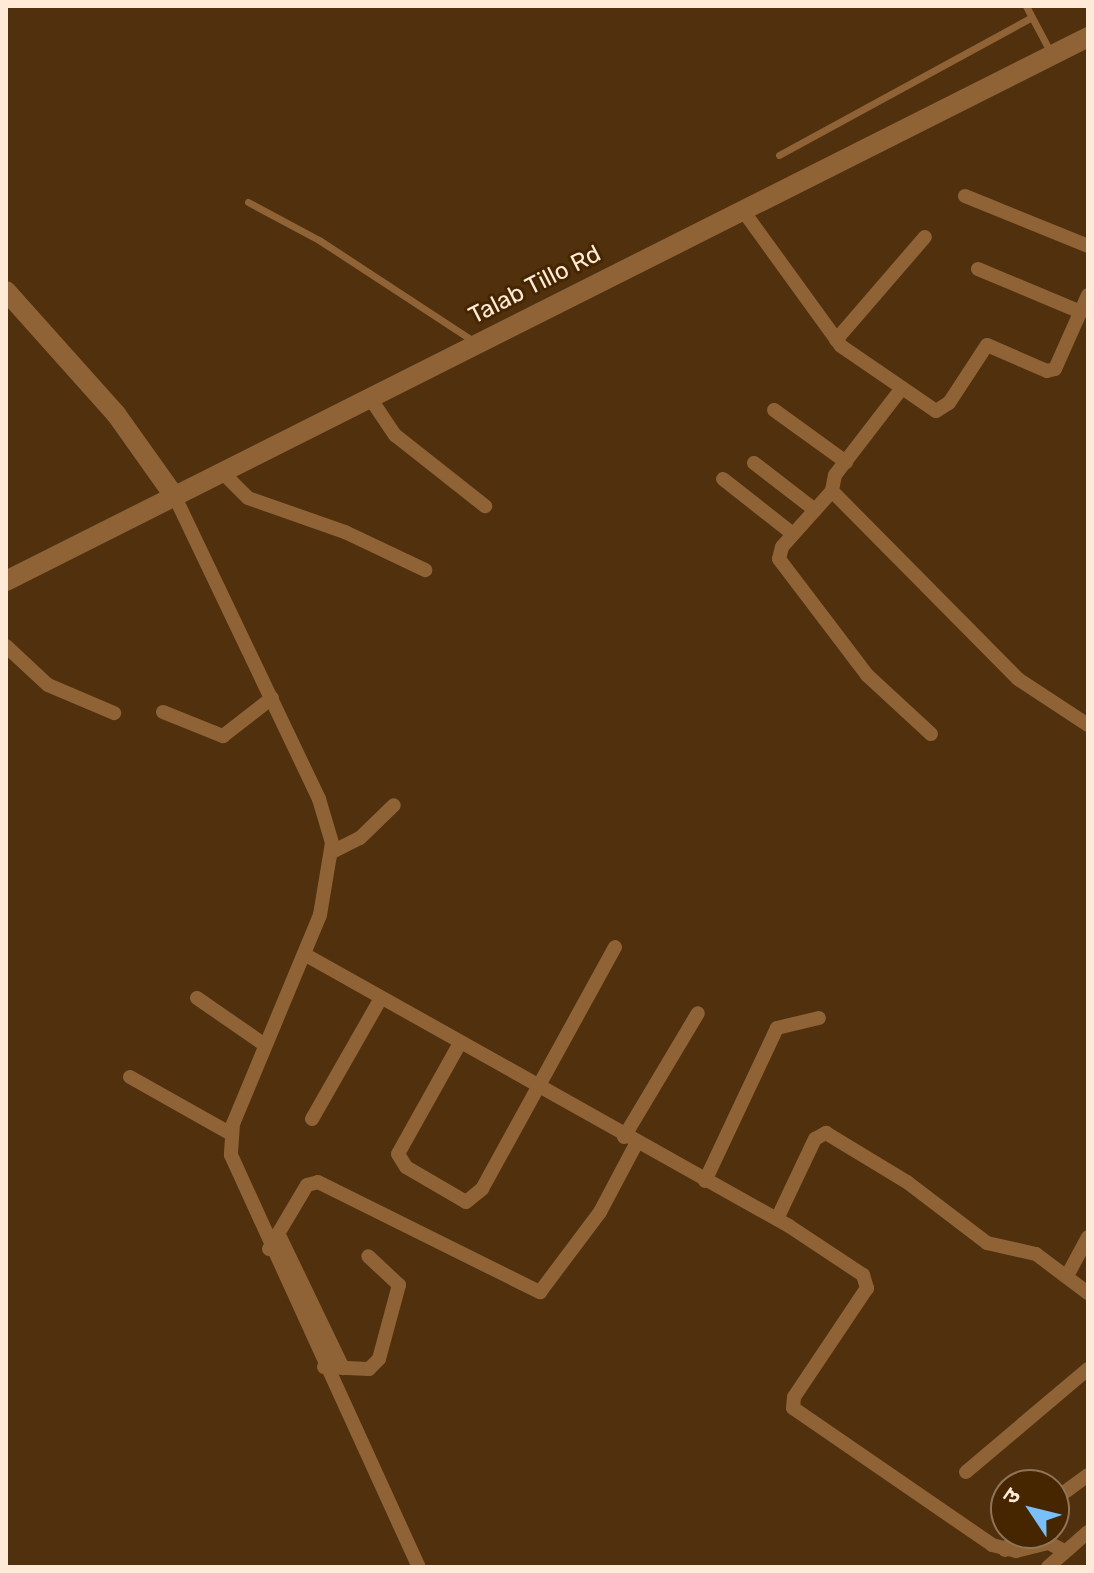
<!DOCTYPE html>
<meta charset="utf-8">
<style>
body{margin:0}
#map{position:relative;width:1094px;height:1573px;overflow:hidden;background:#50300d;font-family:Rubik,"Noto Sans Devanagari",sans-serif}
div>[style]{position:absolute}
.lane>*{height:7px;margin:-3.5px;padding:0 3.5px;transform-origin:3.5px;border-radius:3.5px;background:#8f6336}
.street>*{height:14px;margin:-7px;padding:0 7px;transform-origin:7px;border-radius:7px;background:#8f6336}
.secondary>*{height:20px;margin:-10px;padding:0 10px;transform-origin:10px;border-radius:10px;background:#8f6336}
span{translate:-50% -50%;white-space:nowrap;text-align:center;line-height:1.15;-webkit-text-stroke:6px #452601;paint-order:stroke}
.street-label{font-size:24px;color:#ffead8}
.frame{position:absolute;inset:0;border:8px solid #ffead8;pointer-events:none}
.north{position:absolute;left:990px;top:1469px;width:80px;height:80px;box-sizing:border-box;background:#452601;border:2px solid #8f7457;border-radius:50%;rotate:305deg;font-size:22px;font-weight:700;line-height:32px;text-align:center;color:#ffead8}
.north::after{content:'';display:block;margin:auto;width:28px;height:36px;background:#7abff8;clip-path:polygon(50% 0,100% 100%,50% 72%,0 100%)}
</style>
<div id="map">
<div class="lane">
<i style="left:1026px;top:6px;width:53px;rotate:62deg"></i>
<i style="left:779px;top:155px;width:288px;rotate:-28.6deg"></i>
<i style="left:248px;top:202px;width:81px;rotate:28.2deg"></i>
<i style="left:319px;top:240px;width:186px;rotate:33.2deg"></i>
</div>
<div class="street">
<i style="left:965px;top:196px;width:133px;rotate:22.1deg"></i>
<i style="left:744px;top:212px;width:165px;rotate:54.1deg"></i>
<i style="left:841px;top:346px;width:115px;rotate:34.4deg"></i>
<i style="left:936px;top:411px;width:15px;rotate:-32deg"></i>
<i style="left:949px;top:403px;width:69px;rotate:-56.8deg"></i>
<i style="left:987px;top:345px;width:65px;rotate:23.4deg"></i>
<i style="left:1047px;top:371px;width:8px;rotate:-14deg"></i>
<i style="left:1055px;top:369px;width:81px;rotate:-66deg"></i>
<i style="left:978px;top:269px;width:112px;rotate:22.7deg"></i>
<i style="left:836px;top:340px;width:136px;rotate:-49.2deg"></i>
<i style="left:902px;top:388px;width:110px;rotate:127.6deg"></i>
<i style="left:835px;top:475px;width:16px;rotate:101deg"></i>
<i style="left:832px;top:491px;width:264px;rotate:45.3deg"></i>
<i style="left:1018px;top:679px;width:84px;rotate:33.3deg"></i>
<i style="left:370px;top:398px;width:45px;rotate:56deg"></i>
<i style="left:395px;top:435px;width:115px;rotate:38.3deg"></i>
<i style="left:774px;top:410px;width:89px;rotate:35.8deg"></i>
<i style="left:754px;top:463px;width:77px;rotate:37.6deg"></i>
<i style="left:223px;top:473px;width:35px;rotate:45deg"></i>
<i style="left:248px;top:498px;width:103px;rotate:19.3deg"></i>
<i style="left:345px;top:532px;width:89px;rotate:25.4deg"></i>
<i style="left:723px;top:479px;width:89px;rotate:38.2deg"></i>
<i style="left:832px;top:491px;width:75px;rotate:131.8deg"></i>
<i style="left:782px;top:547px;width:12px;rotate:104deg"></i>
<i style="left:779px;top:559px;width:146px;rotate:52.8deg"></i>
<i style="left:867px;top:675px;width:87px;rotate:42.7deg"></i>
<i style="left:175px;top:497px;width:335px;rotate:64.5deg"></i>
<i style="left:319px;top:799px;width:46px;rotate:73.5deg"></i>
<i style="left:332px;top:843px;width:73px;rotate:99.5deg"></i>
<i style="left:320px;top:915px;width:226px;rotate:112.6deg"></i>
<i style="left:233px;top:1124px;width:31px;rotate:94deg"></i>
<i style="left:231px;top:1155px;width:453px;rotate:65.5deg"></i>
<i style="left:6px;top:646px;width:57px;rotate:42.9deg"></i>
<i style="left:48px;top:685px;width:72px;rotate:23deg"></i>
<i style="left:163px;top:712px;width:65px;rotate:21.8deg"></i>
<i style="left:223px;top:736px;width:62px;rotate:-37.8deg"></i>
<i style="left:332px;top:852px;width:31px;rotate:-27deg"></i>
<i style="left:360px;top:838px;width:47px;rotate:-44.1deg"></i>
<i style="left:304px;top:954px;width:556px;rotate:29.28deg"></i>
<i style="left:789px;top:1226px;width:89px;rotate:33.5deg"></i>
<i style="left:863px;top:1275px;width:14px;rotate:73deg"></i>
<i style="left:867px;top:1288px;width:131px;rotate:123.8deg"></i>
<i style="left:794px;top:1397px;width:11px;rotate:95deg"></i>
<i style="left:793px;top:1408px;width:242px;rotate:34.5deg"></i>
<i style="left:992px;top:1545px;width:25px;rotate:14deg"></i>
<i style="left:1016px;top:1551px;width:34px;rotate:-14deg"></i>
<i style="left:1049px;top:1543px;width:15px;rotate:28deg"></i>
<i style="left:197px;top:998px;width:83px;rotate:34.7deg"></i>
<i style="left:460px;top:1043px;width:127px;rotate:119.2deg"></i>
<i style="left:398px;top:1154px;width:15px;rotate:58deg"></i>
<i style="left:406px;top:1167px;width:69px;rotate:30.3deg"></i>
<i style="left:466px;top:1202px;width:21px;rotate:-39deg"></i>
<i style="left:482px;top:1189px;width:276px;rotate:-61.2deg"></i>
<i style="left:130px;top:1077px;width:116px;rotate:29.4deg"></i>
<i style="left:312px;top:1119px;width:139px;rotate:-60.3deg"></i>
<i style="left:624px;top:1137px;width:144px;rotate:-59.2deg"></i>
<i style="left:705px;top:1181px;width:169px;rotate:-64.8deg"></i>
<i style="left:777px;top:1028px;width:43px;rotate:-13.4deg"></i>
<i style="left:777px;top:1219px;width:89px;rotate:-64.6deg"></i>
<i style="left:815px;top:1139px;width:13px;rotate:-29deg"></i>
<i style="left:826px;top:1133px;width:95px;rotate:31.2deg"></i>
<i style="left:907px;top:1182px;width:101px;rotate:37.3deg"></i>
<i style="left:987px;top:1243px;width:50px;rotate:12.7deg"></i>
<i style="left:1036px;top:1254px;width:65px;rotate:36.9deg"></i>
<i style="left:278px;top:1233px;width:150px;rotate:64.3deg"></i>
<i style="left:269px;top:1249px;width:74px;rotate:-59.3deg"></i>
<i style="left:307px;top:1185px;width:11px;rotate:-15deg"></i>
<i style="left:318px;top:1182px;width:248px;rotate:26.4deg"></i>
<i style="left:540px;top:1292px;width:100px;rotate:-53.1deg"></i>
<i style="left:600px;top:1212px;width:77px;rotate:-62.1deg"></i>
<i style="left:1067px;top:1276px;width:44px;rotate:-61.7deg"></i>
<i style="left:324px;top:1367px;width:45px;rotate:2.5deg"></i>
<i style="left:369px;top:1369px;width:14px;rotate:-45deg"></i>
<i style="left:379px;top:1359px;width:77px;rotate:-74.9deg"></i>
<i style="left:399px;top:1285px;width:42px;rotate:-136.9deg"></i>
<i style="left:966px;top:1472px;width:160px;rotate:-40.2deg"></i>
<i style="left:1054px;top:1500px;width:42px;rotate:-36.3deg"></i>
<i style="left:1005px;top:1550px;width:23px;rotate:-49deg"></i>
<i style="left:1048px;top:1567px;width:53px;rotate:-41.2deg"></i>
</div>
<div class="secondary">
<i style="left:6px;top:291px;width:165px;rotate:48.2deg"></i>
<i style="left:116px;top:414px;width:102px;rotate:54.6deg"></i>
<i style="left:6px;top:581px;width:1211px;rotate:-26.69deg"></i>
</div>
<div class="street-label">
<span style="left:535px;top:285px;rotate:-27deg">Talab Tillo Rd</span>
</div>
<div class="frame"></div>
<div class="north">उ</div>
</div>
